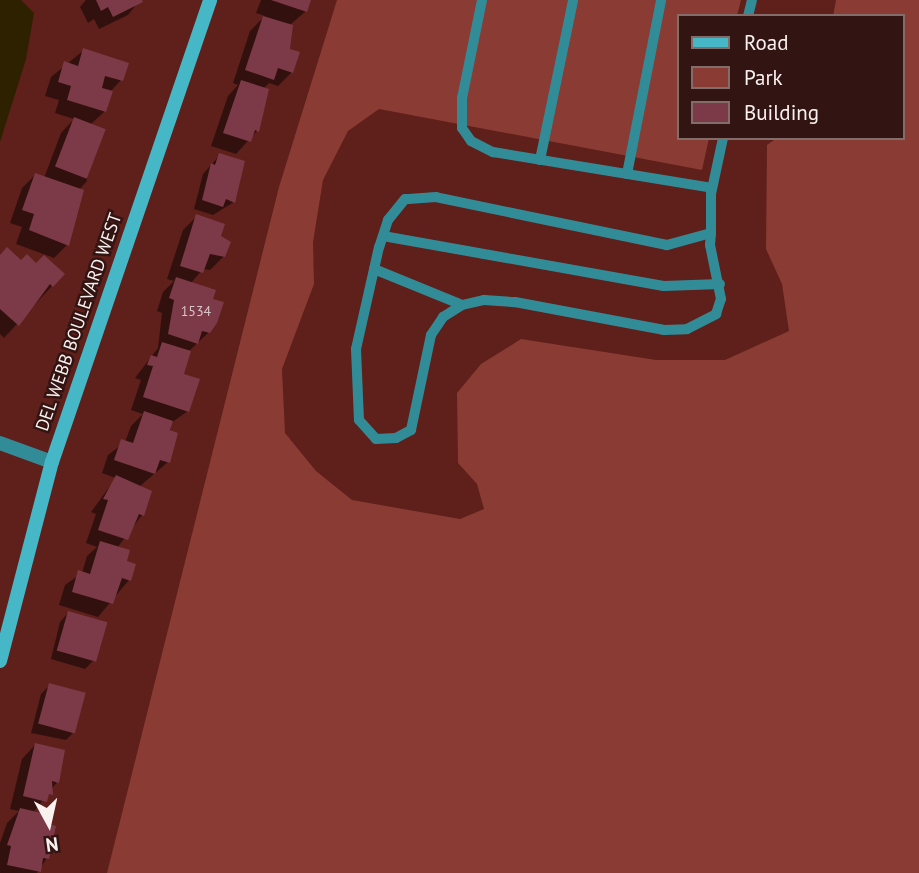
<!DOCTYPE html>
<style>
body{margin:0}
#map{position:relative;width:919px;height:873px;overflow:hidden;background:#5f1f1a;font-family:"PT Sans",sans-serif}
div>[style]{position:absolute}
.green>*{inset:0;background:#8a3b33}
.water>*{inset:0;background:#2d2100}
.shadow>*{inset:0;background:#0007}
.building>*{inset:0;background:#7c3948;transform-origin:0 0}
.lane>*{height:10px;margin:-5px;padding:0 5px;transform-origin:5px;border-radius:5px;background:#328c98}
.street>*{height:14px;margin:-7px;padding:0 7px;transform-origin:7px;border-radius:7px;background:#328c98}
.secondary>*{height:14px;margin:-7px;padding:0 7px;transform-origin:7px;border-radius:7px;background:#46b7c6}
span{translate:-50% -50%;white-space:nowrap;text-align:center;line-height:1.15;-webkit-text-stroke:5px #321512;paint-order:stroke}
.number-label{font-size:14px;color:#dac3c6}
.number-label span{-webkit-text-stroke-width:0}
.street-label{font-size:18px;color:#f9f1f0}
.legend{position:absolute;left:677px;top:14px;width:228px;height:126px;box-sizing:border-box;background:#321512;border:2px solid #826d6b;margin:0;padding:9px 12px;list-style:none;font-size:21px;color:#f9f1f0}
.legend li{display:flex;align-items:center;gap:14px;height:35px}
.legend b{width:35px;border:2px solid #826d6b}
.north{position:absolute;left:14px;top:789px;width:70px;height:70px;-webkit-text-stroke:5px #321512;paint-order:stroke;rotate:172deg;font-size:19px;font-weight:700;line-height:28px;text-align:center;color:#f9f1f0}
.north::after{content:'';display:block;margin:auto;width:24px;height:32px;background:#f9f1f0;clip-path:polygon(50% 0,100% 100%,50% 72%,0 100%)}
</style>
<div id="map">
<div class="green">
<i style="clip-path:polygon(337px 0,741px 0,737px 16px,679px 16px,679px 138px,709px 138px,702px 170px,379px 109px,348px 131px,323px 180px,313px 242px,314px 284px,282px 369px,285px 433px,316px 471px,352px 500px,460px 519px,484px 509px,477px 484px,458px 463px,457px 393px,481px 364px,521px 339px,656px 360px,725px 360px,789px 331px,782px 284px,766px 249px,767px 145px,777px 138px,903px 138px,903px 16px,833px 16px,836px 0,919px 0,919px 873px,107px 873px,279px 187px)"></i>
</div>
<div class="water">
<i style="clip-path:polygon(0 0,21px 0,34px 13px,26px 59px,0 142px)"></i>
</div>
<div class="shadow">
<i style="clip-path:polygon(140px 0,128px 15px,99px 29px,94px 19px,88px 23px,80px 7px,86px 0)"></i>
<i style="clip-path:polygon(261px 0,309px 0,306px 11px,291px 24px,288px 50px,292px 72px,278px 86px,269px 83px,263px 89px,257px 131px,236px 154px,211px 146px,228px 96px,238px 85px,233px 83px,250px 31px,265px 16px,256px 13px)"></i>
<i style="clip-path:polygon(84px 50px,121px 80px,111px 91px,105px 111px,90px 125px,87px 181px,79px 190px,67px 245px,54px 258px,16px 244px,22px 227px,10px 223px,22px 188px,35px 175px,44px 178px,61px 133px,74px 119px,55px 113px,59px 100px,45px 96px,51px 77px)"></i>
<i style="clip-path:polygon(220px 155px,234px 202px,213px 215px,194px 209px,203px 174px)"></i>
<i style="clip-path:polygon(197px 216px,219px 237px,224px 256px,210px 270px,203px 269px,191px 283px,209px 332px,188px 352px,182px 375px,188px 411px,171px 423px,168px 462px,139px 487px,142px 515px,117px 548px,129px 580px,98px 617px,59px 605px,65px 585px,82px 573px,87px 556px,97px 547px,86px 543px,96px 514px,91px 512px,116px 478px,102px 473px,108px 455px,125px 442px,131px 426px,143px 414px,131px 410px,141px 380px,135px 378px,158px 348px,162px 313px,157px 311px,163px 292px,174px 281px,167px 279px,183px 230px)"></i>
<i style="clip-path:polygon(0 257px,36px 265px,52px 286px,4px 338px,0 334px)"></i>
<i style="clip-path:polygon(68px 613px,94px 660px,85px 669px,51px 659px,60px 622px)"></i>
<i style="clip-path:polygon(50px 685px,75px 731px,66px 740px,31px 733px,41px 694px)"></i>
<i style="clip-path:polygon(35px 745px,57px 782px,33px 813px,47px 858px,37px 873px,0 873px,0 843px,7px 823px,19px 811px,10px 809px,22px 759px)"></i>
</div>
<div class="building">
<i style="clip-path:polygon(96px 0,142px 0,143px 2px,113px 17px,108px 7px,101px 11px)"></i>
<i style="clip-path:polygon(271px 0,311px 0,307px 12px)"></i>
<i style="clip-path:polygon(263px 16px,293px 25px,290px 49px,300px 52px,293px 73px,278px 68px,274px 80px,245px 70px)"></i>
<i style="clip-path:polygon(83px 48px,129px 63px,123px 81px,105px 76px,102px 88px,113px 91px,106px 112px,67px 100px,71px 86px,58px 82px,64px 61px,78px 66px)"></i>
<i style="clip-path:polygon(241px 80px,269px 89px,259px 132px,255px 130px,251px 142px,223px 133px)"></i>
<i style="left:74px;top:117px;width:34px;height:53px;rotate:21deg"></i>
<i style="clip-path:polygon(219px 153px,245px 161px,235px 203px,226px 199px,223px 207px,202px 200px,211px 163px,215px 165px)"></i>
<i style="clip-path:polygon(35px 173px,84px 190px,69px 246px,29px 230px,34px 214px,22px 210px)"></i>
<i style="clip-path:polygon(196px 214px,225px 224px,221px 236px,231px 242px,225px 257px,210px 254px,203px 273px,180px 266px)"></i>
<i style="clip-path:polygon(7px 247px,21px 260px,27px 254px,36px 263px,44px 255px,65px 274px,53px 287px,50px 284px,19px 326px,0 309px,0 255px)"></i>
<i style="clip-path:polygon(176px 277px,216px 290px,213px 299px,224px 302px,217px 323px,210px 333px,202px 331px,198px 344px,168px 334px,174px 300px,169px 298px)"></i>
<i style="clip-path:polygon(162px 342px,191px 351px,184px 374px,200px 379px,189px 412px,143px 397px,153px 366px,147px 365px,151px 355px,157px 357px)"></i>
<i style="clip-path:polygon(144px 411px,173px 421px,170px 430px,178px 433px,170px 463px,160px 460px,155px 474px,114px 460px,121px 439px,133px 443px)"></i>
<i style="clip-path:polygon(116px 475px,152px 491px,144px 516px,139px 514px,128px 540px,98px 530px,108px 500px,103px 499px)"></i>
<i style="clip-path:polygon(100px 541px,130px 550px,127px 561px,136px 564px,131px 581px,122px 578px,113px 604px,72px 592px,78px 570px,90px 574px)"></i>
<i style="left:68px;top:611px;width:41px;height:41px;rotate:16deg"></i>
<i style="left:49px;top:683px;width:38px;height:42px;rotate:15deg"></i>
<i style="clip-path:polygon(35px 743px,65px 750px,59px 783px,52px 781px,53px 795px,49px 794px,47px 802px,23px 796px)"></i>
<i style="clip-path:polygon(20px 808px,50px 815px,48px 824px,56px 826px,49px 859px,43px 858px,41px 872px,7px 865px,11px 846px,7px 845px)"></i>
</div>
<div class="lane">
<i style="left:482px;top:0;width:100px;rotate:101.5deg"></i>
<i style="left:462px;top:98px;width:30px;rotate:90deg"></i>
<i style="left:462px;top:128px;width:16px;rotate:55deg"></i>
<i style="left:471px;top:141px;width:25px;rotate:27deg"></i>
<i style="left:493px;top:152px;width:222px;rotate:9.3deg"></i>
<i style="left:748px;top:16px;width:16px;rotate:-76deg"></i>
<i style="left:540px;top:160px;width:163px;rotate:-78.3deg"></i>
<i style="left:627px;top:174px;width:177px;rotate:-78.9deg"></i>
<i style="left:711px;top:233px;width:46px;rotate:164.7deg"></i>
<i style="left:667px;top:245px;width:236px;rotate:-168.3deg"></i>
<i style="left:436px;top:197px;width:31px;rotate:176deg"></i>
<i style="left:405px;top:199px;width:27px;rotate:129deg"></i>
<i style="left:388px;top:220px;width:28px;rotate:108deg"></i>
<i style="left:379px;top:247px;width:105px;rotate:102.7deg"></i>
<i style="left:356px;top:349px;width:71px;rotate:87.6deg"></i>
<i style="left:359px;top:420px;width:25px;rotate:48deg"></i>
<i style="left:376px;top:439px;width:20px;rotate:-3deg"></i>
<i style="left:396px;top:438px;width:17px;rotate:-28deg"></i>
<i style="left:411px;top:430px;width:97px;rotate:-78.1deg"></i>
<i style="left:431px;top:335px;width:22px;rotate:-56deg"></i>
<i style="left:443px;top:317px;width:22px;rotate:-32deg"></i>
<i style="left:462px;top:305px;width:23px;rotate:-13deg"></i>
<i style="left:484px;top:300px;width:31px;rotate:4deg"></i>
<i style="left:515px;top:302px;width:152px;rotate:10.6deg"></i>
<i style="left:664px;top:330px;width:23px;rotate:-2deg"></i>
<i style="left:687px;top:329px;width:33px;rotate:-27deg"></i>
<i style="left:716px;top:314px;width:16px;rotate:-72deg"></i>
<i style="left:721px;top:299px;width:55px;rotate:-101.5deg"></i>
<i style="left:710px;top:245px;width:12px;rotate:-85deg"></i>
<i style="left:711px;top:233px;width:39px;rotate:-90deg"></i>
<i style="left:711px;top:194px;width:57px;rotate:-77.9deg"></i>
<i style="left:383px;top:236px;width:285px;rotate:10.1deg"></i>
<i style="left:664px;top:286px;width:56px;rotate:-2deg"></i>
<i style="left:374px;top:269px;width:95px;rotate:22.2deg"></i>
</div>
<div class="street">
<i style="left:0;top:443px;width:55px;rotate:20.1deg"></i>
</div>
<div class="secondary">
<i style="left:0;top:661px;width:206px;rotate:-75.4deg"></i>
<i style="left:52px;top:462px;width:488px;rotate:-71.1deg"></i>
</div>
<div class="number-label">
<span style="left:196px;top:311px">1534</span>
</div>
<div class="street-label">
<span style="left:79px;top:322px;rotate:-71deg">DEL WEBB BOULEVARD WEST</span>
</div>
<ul class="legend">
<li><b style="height:9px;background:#46b7c6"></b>Road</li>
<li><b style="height:19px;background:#8a3b33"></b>Park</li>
<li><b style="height:19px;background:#7c3948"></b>Building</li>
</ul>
<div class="north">N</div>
</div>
